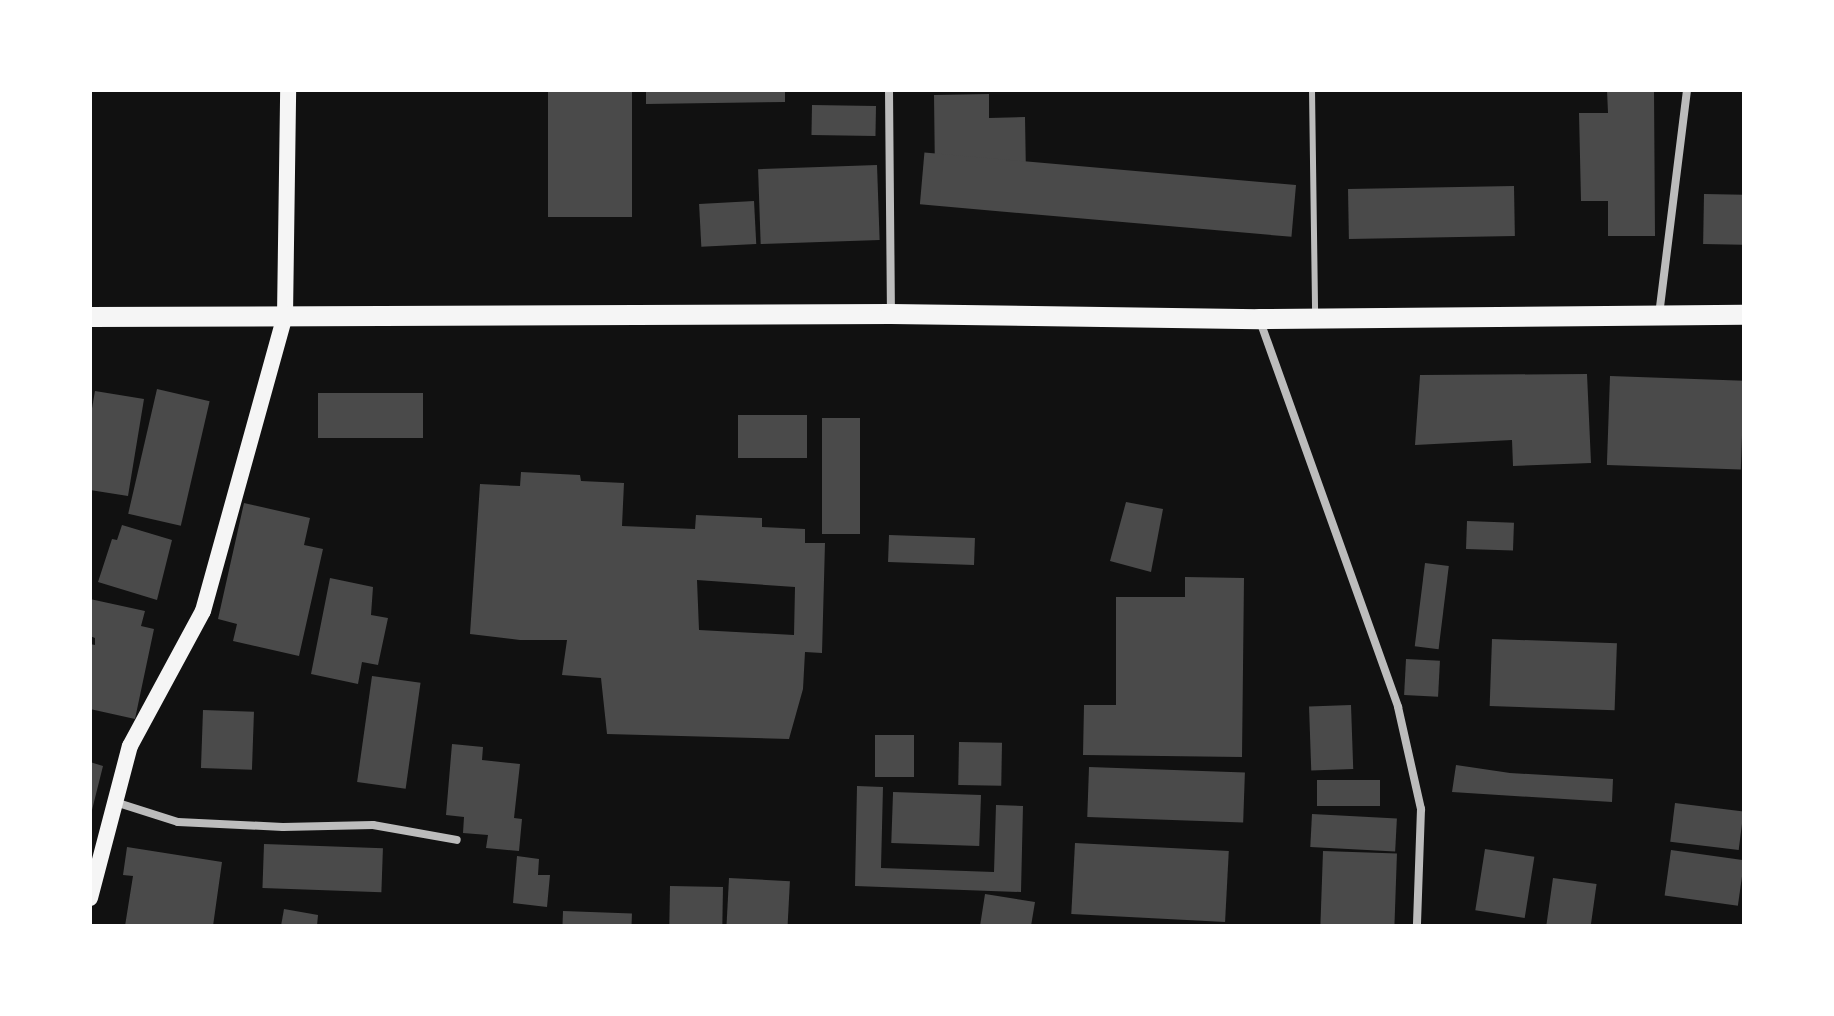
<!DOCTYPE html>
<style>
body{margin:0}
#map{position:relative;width:1834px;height:1016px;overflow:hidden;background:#111;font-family:Bitter,serif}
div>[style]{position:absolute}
.building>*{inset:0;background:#4a4a4a;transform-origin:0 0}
.service>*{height:6px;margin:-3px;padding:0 3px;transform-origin:3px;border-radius:3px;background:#bcbcbc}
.minor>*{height:8px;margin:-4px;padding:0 4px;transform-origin:4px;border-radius:4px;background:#bcbcbc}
.secondary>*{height:16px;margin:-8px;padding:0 8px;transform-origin:8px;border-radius:8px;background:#f5f5f5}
.primary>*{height:20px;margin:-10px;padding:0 10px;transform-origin:10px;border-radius:10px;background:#f5f5f5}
span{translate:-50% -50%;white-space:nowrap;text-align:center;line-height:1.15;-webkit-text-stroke:8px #fff;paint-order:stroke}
.frame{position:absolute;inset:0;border:92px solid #fff;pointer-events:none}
</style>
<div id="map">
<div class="building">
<i style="left:548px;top:90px;width:84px;height:127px"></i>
<i style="clip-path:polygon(646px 90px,785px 90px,785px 102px,646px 104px)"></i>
<i style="clip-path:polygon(1607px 90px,1654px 90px,1655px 236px,1608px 236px,1608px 201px,1581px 201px,1579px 113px,1608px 113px)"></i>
<i style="clip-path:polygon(989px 94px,989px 118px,1025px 117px,1026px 176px,935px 177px,934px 95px)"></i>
<i style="left:812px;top:105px;width:64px;height:30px;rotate:1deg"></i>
<i style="left:877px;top:165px;width:75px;height:119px;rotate:88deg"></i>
<i style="left:1296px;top:185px;width:52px;height:373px;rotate:95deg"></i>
<i style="left:1514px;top:186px;width:50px;height:166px;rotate:89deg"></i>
<i style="left:1704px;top:194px;width:40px;height:50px;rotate:1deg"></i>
<i style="left:754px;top:201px;width:43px;height:55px;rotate:87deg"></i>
<i style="clip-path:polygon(1587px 374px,1591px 463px,1513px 466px,1512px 440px,1415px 445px,1420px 375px)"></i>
<i style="left:1610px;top:376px;width:134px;height:89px;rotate:2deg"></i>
<i style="left:157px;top:389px;width:54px;height:128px;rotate:13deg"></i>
<i style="clip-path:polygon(95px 391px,144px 399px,128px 496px,90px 490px,90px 420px)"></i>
<i style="left:318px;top:393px;width:105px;height:45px"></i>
<i style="left:738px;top:415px;width:69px;height:43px"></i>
<i style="left:822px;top:418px;width:38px;height:116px"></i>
<i style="clip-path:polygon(evenodd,521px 472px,580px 475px,581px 481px,624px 483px,622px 526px,695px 529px,696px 515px,762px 518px,762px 527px,805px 529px,805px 543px,825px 543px,822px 653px,805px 652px,803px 689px,789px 739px,607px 734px,601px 678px,562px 675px,567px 640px,520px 640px,470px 634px,480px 484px,520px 486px,521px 472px,697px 580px,795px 587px,794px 635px,699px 630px,697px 580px)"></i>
<i style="clip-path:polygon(1126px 502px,1163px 509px,1151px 572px,1110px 561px)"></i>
<i style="clip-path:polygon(244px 503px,310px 518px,304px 545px,323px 549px,299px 656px,233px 641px,237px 624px,218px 619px)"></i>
<i style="left:1467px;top:521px;width:47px;height:28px;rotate:2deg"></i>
<i style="clip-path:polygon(122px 525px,172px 540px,157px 600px,98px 582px,112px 539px,117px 540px)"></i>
<i style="left:889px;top:535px;width:86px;height:27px;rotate:2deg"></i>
<i style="left:1425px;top:563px;width:24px;height:84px;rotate:7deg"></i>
<i style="clip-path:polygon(1185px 577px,1244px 578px,1242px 757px,1083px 755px,1084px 705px,1116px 705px,1116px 597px,1185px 597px)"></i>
<i style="clip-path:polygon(330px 578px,373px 587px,371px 615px,388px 618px,378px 665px,362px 662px,358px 684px,311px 674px)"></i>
<i style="clip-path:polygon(90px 599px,145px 611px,141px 626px,154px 629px,135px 719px,90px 709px,90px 644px,95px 645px,95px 638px,90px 636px)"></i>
<i style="left:1492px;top:639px;width:125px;height:67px;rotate:2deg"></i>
<i style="left:1406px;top:659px;width:34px;height:36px;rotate:3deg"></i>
<i style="left:372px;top:676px;width:49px;height:107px;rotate:8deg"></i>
<i style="left:1351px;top:705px;width:64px;height:42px;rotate:88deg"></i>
<i style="left:203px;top:710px;width:51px;height:58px;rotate:2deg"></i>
<i style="left:875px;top:735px;width:39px;height:42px"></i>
<i style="left:959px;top:742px;width:43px;height:43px;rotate:1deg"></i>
<i style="clip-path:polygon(452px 744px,483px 747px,482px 760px,520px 764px,514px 818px,522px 819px,519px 851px,486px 848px,488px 835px,463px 833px,464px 817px,446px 815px)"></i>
<i style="clip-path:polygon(90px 762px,103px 766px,91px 814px,90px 814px)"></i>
<i style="clip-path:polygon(1456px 765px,1510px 773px,1613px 779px,1612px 802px,1452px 792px)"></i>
<i style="left:1089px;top:767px;width:156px;height:50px;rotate:2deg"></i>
<i style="left:1317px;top:780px;width:63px;height:26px"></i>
<i style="clip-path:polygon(857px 786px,883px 787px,881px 868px,994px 872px,996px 805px,1023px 806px,1021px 892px,855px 886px)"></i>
<i style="left:981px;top:795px;width:51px;height:88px;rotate:92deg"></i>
<i style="left:1675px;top:803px;width:69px;height:39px;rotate:7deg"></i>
<i style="left:1312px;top:814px;width:85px;height:33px;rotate:3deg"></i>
<i style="left:1075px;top:843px;width:154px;height:71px;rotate:3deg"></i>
<i style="left:264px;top:844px;width:119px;height:44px;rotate:2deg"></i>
<i style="clip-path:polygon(127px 847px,222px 862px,213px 926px,125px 926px,133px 876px,123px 875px)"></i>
<i style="left:1485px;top:849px;width:50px;height:62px;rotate:9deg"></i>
<i style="left:1671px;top:850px;width:74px;height:46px;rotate:8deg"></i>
<i style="left:1323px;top:851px;width:74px;height:75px;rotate:2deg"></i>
<i style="clip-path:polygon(517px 856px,539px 859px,538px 875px,550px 875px,547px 907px,513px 903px)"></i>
<i style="left:729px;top:878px;width:61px;height:48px;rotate:3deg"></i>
<i style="left:1553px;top:878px;width:44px;height:48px;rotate:8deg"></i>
<i style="left:670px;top:886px;width:53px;height:40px;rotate:1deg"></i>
<i style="clip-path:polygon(985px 894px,1035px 902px,1031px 926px,980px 926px)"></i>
<i style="clip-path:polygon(284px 909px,318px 915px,317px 926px,281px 926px)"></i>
<i style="left:563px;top:911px;width:69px;height:15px;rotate:2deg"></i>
</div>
<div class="service">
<i style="left:1312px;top:90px;width:224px;rotate:89.2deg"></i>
</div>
<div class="minor">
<i style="left:889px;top:90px;width:223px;rotate:89.5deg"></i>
<i style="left:1659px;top:315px;width:227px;rotate:-82.9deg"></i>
<i style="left:1260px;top:321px;width:410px;rotate:70.3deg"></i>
<i style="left:1398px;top:707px;width:105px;rotate:77.3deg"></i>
<i style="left:1421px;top:809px;width:117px;rotate:92deg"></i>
<i style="left:115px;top:802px;width:66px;rotate:17.6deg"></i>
<i style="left:178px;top:822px;width:105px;rotate:2.7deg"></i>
<i style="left:283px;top:827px;width:90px;rotate:-1.3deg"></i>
<i style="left:373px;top:825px;width:85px;rotate:10.1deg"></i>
</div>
<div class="secondary">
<i style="left:90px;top:898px;width:157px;rotate:-75.3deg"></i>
<i style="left:130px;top:746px;width:153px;rotate:-61.6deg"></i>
<i style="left:203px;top:611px;width:306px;rotate:-74.5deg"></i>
<i style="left:285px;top:316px;width:226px;rotate:-89.2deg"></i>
</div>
<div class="primary">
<i style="left:90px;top:317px;width:801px;rotate:-0.21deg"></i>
<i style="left:891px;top:314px;width:368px;rotate:0.8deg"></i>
<i style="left:1259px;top:319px;width:485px;rotate:-0.5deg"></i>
</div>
<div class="frame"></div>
</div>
